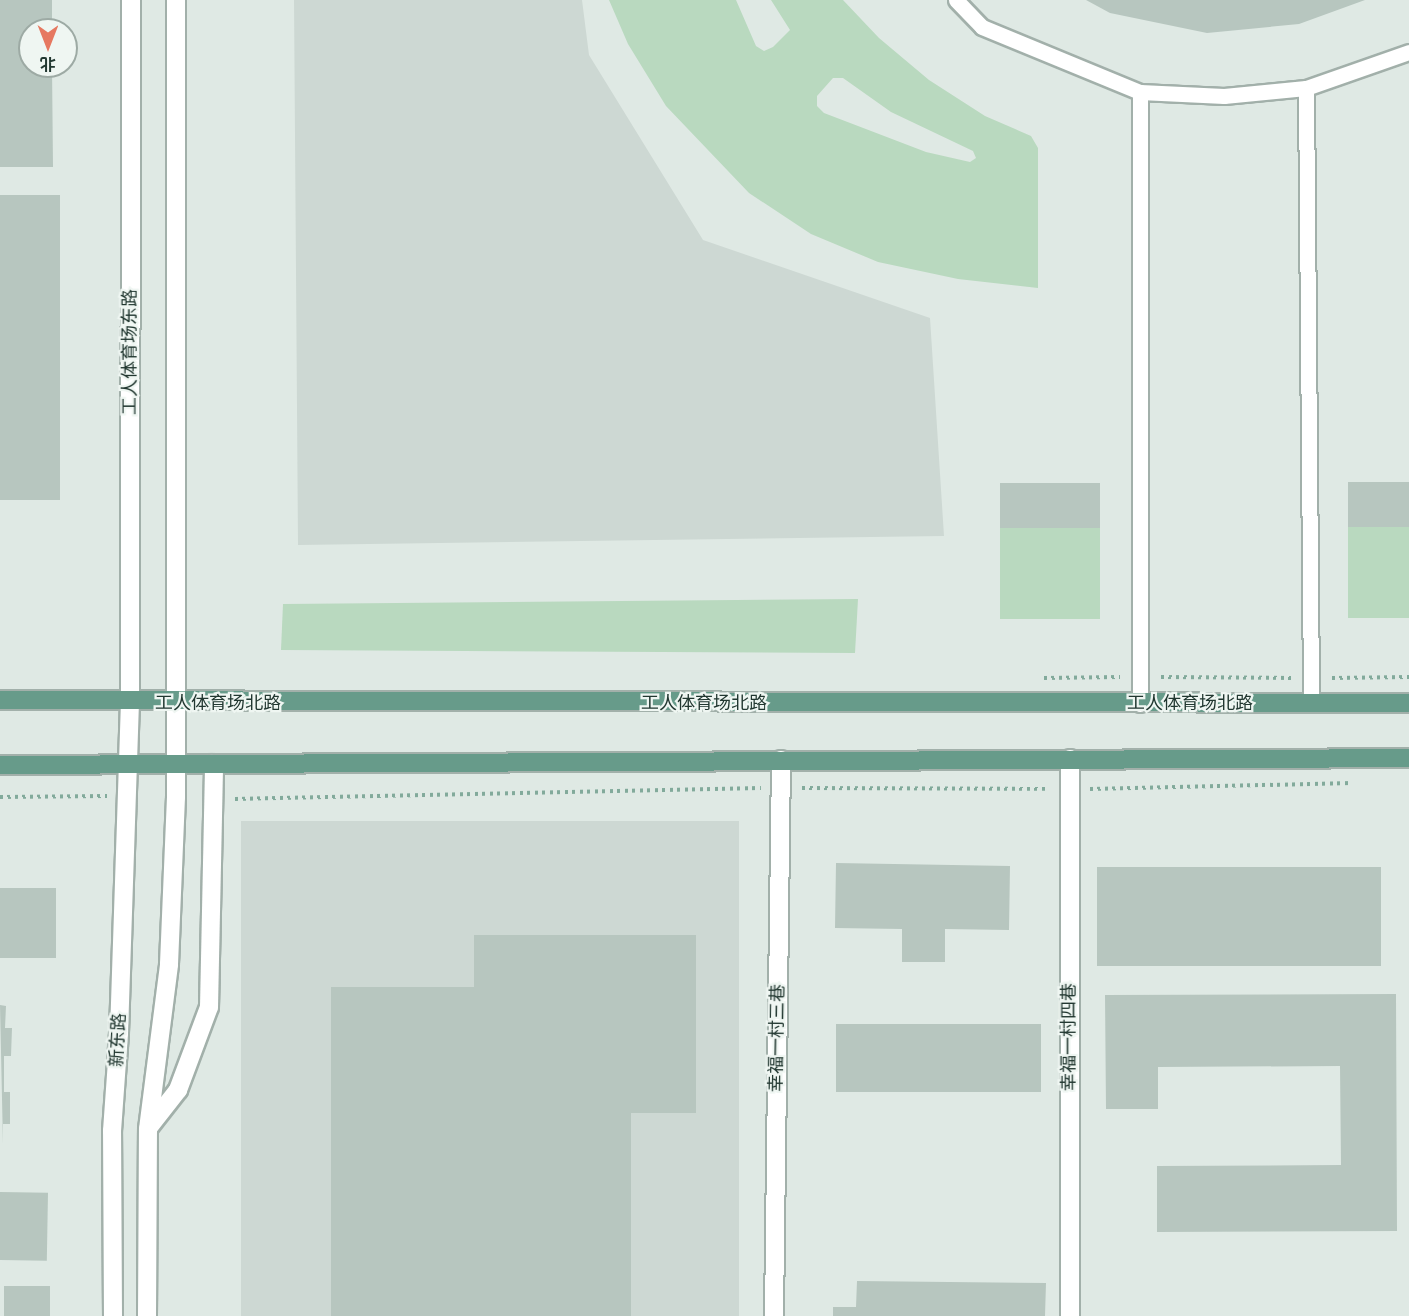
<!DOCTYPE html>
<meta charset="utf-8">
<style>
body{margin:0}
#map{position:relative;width:1409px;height:1316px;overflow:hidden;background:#dfe9e4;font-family:"PT Sans Narrow","Noto Sans SC",sans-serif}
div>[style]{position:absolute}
.built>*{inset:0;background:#cdd8d3;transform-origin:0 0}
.green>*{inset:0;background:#b9d9bf;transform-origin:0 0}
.building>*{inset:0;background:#b7c6bf;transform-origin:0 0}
.path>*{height:4px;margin-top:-2px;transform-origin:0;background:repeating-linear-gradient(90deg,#82aa9b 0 3px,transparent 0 7.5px)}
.roads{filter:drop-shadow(2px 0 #a2b0aa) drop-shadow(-2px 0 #a2b0aa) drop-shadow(0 2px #a2b0aa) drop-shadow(0 -2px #a2b0aa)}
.lane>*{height:15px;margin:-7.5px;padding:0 7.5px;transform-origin:7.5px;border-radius:7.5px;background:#fff}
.street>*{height:18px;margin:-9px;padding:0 9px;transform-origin:9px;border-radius:9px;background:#fff}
.secondary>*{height:18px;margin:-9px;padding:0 9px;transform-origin:9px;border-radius:9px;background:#fff}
.primary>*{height:18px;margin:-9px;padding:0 9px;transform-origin:9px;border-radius:9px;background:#679b8a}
span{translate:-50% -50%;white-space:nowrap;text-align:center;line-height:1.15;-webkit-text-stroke:4.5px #eff6f2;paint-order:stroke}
.street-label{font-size:18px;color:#213730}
.north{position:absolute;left:18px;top:18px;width:60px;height:60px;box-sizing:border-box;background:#eff6f2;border:2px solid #9daaa4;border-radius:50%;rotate:180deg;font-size:16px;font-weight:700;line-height:24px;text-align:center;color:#213730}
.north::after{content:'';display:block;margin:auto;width:21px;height:27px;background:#e67860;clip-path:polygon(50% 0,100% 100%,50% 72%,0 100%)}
</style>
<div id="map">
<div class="built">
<i style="clip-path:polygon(294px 0,582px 0,589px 55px,703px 240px,930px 318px,944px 536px,298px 545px)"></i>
<i style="left:241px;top:821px;width:498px;height:495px"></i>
</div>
<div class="green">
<i style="clip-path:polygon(evenodd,609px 0,736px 0,756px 46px,764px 51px,773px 47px,790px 30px,771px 0,843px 0,879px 38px,929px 80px,985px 116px,1031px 136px,1038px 148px,1038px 288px,958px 279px,878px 262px,811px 234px,749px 193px,666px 106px,628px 44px,609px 0,833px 78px,843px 78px,891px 112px,973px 151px,976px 158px,970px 162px,926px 152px,824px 113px,817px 106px,817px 96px,833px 78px)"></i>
<i style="left:1348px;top:527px;width:61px;height:91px"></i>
<i style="left:1000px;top:528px;width:100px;height:91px"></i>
<i style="clip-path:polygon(858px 599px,855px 653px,281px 650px,283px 604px)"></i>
</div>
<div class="building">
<i style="clip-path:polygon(0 0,52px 0,52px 30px,30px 30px,30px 66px,52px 66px,53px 167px,0 167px)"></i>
<i style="clip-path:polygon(1086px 0,1365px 0,1299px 24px,1207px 33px,1110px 13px)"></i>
<i style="left:0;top:195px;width:60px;height:305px"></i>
<i style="left:1348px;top:482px;width:61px;height:45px"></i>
<i style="left:1000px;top:483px;width:100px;height:45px"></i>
<i style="clip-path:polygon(836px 863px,1010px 866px,1009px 930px,945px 929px,945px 962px,902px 962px,902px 929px,835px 928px)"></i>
<i style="left:1097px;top:867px;width:284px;height:99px"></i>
<i style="left:0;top:888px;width:56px;height:70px"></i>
<i style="clip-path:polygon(474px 935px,696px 935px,696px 1113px,631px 1113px,631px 1316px,331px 1316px,331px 987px,474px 987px)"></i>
<i style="clip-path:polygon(1396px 994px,1397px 1231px,1157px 1232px,1157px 1166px,1341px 1165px,1340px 1066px,1158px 1067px,1158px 1109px,1106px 1109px,1105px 995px)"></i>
<i style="clip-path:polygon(0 1005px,6px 1006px,5px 1028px,12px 1028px,11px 1056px,4px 1056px,4px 1092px,10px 1092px,10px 1124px,3px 1124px,3px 1145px)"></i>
<i style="left:1041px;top:1024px;width:68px;height:205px;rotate:90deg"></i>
<i style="left:0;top:1192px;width:48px;height:68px;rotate:1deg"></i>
<i style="clip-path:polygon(857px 1281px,1046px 1283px,1045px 1316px,833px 1316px,833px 1307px,856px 1307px)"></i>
<i style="left:50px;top:1286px;width:30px;height:46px;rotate:90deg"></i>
</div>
<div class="path">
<i style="left:1161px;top:677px;width:130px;rotate:0.4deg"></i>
<i style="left:1044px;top:678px;width:76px;rotate:-0.8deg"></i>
<i style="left:1332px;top:678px;width:77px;rotate:-0.7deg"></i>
<i style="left:802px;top:788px;width:247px;rotate:0.2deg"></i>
<i style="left:1090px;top:789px;width:262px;rotate:-1.3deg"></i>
<i style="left:0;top:797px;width:107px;rotate:-0.5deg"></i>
<i style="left:235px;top:799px;width:526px;rotate:-1.2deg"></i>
</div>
<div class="roads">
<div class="lane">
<i style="left:956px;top:0;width:37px;rotate:46deg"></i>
<i style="left:982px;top:27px;width:171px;rotate:22.4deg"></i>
<i style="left:1140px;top:92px;width:84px;rotate:2.7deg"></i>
<i style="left:1224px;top:96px;width:82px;rotate:-5.6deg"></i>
<i style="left:1306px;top:88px;width:109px;rotate:-19.3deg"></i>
<i style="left:1306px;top:88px;width:614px;rotate:89.53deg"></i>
<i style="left:1140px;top:704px;width:612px;rotate:-90deg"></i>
</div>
<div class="street">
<i style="left:1070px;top:759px;width:557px;rotate:90deg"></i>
<i style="left:774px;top:1316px;width:556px;rotate:-89.28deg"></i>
</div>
<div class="secondary">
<i style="left:149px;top:1127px;width:47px;rotate:-51.9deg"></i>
<i style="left:178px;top:1090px;width:89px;rotate:-69.5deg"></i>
<i style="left:209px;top:1007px;width:243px;rotate:-88.8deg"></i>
<i style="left:113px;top:1316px;width:185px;rotate:-90.3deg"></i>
<i style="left:112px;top:1131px;width:98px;rotate:-85.9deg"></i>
<i style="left:119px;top:1033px;width:329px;rotate:-88.1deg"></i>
<i style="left:130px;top:704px;width:704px;rotate:-89.92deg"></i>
<i style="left:147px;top:1316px;width:187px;rotate:-89.7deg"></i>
<i style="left:148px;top:1129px;width:166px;rotate:-82.7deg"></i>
<i style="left:169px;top:964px;width:167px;rotate:-87.6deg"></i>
<i style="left:176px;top:797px;width:797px;rotate:-90deg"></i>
</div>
<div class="primary">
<i style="left:0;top:700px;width:1409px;rotate:0.12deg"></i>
<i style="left:0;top:765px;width:1409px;rotate:-0.28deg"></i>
</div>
</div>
<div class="street-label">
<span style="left:130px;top:352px;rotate:-90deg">工人体育场东路</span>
<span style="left:218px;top:703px">工人体育场北路</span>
<span style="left:704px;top:703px">工人体育场北路</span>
<span style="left:1190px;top:703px">工人体育场北路</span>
<span style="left:1069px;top:1037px;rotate:-90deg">幸福一村四巷</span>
<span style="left:777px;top:1038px;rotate:-89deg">幸福一村三巷</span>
<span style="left:118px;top:1040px;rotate:-87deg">新东路</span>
</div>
<div class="north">北</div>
</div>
